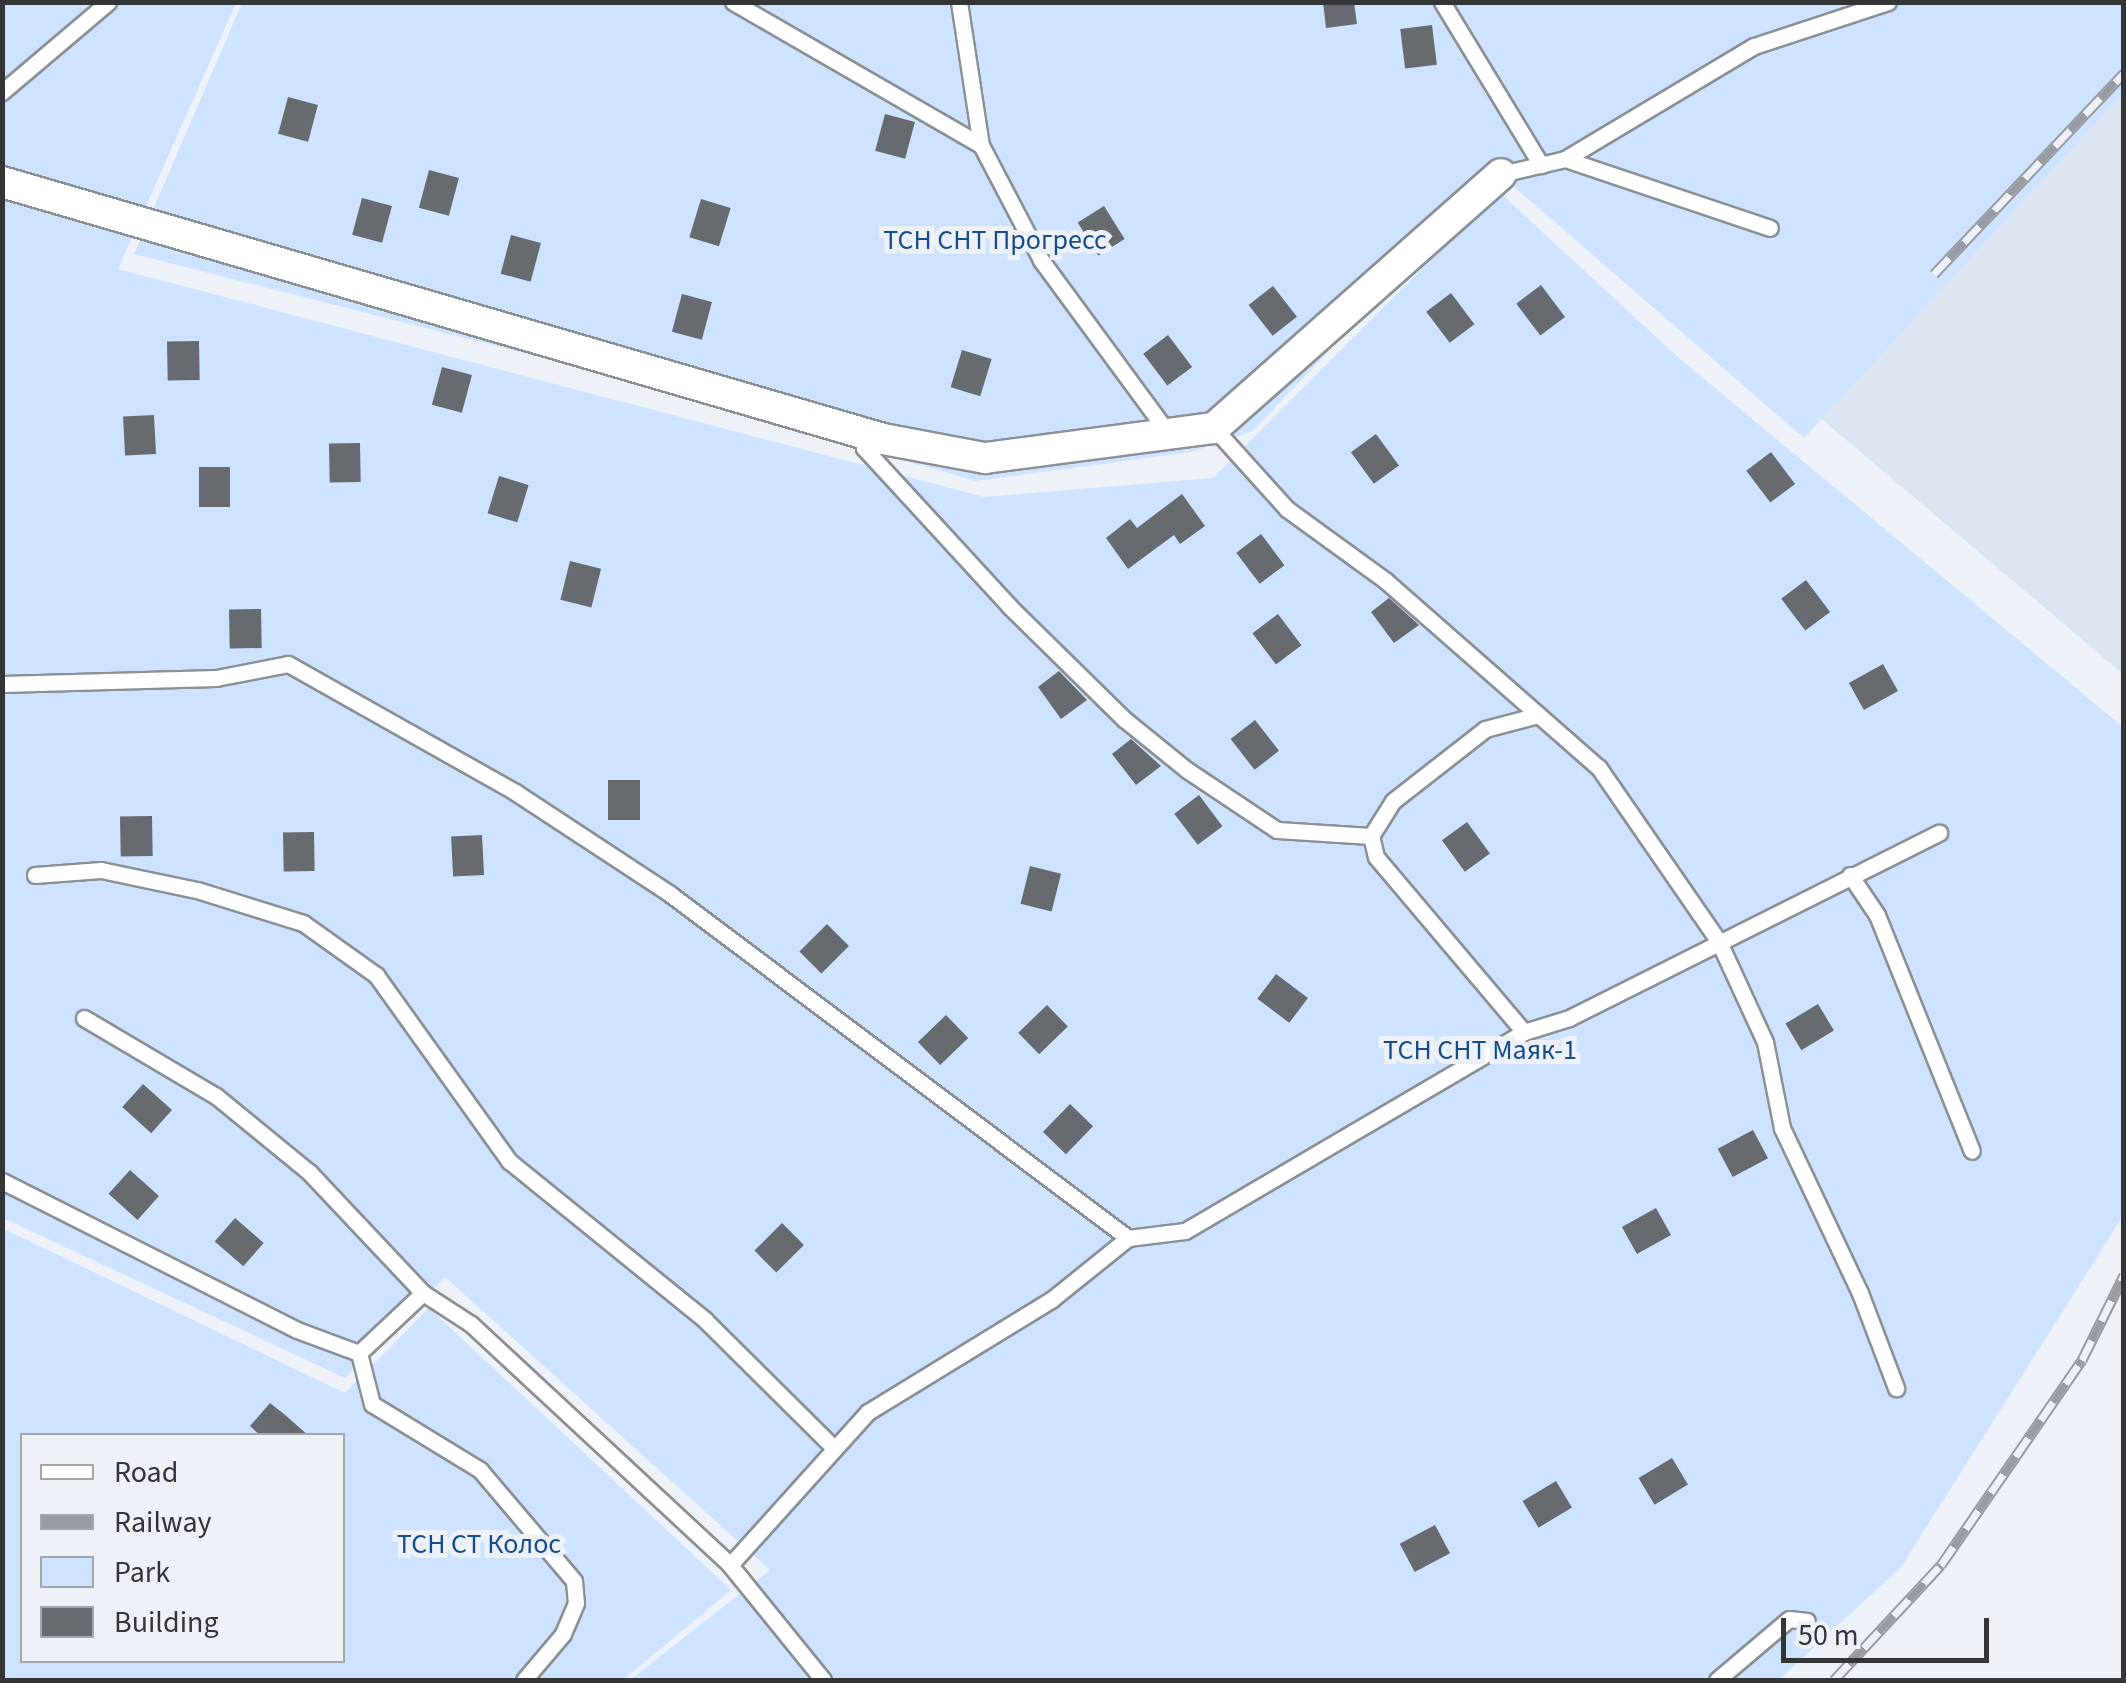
<!DOCTYPE html>
<meta charset="utf-8">
<style>
body{margin:0}
#map{position:relative;width:2126px;height:1683px;overflow:hidden;background:#eef2f8;font-family:"Source Sans 3",sans-serif}
div>[style]{position:absolute}
.built>*{inset:0;background:#dce4ef}
.green>*{inset:0;background:#cee3ff}
.building>*{inset:0;background:#676a6f;transform-origin:0 0}
.roads{filter:drop-shadow(2px 0 #8c9095) drop-shadow(-2px 0 #8c9095) drop-shadow(0 2px #8c9095) drop-shadow(0 -2px #8c9095)}
.service>*{height:15px;margin:-7.5px;padding:0 7.5px;transform-origin:7.5px;border-radius:7.5px;background:#fff}
.minor>*{height:30px;margin:-15px;padding:0 15px;transform-origin:15px;border-radius:15px;background:#fff}
.rail>*{height:11px;margin-top:-5.5px;transform-origin:0;background:repeating-linear-gradient(90deg,#eef2f8 0 22px,#989b9f 0 44px);box-sizing:border-box;border-block:2px solid #989b9f}
span{translate:-50% -50%;white-space:nowrap;text-align:center;line-height:1.15;-webkit-text-stroke:10px #eef2f8;paint-order:stroke}
.park-label{font-size:28px;color:#154d8c}
.frame{position:absolute;inset:0;border:5px solid #333537;pointer-events:none}
.legend{position:absolute;left:20px;top:1433px;width:325px;height:230px;box-sizing:border-box;background:#eef2f8;border:2px solid #a3a6ab;margin:0;padding:12px 18px;list-style:none;font-size:30px;color:#333537}
.legend li{display:flex;align-items:center;gap:20px;height:50px}
.legend b{width:50px;border:2px solid #a3a6ab}
.scale{position:absolute;left:1781px;top:1618px;width:208px;height:45px;box-sizing:border-box;border:5px solid #333537;border-top:0;padding-left:12px;font-size:30px;line-height:35px;white-space:nowrap;color:#333537;-webkit-text-stroke:8px #eef2f8;paint-order:stroke}
</style>
<div id="map">
<div class="built">
<i style="clip-path:polygon(2123px 17px,2123px 674px,1618px 247px)"></i>
</div>
<div class="green">
<i style="clip-path:polygon(3px 3px,236px 3px,118px 269px,984px 497px,1213px 478px,1499px 192px,1680px 359px,2123px 727px,2123px 1216px,1901px 1567px,1779px 1680px,630px 1680px,770px 1570px,445px 1277px,345px 1378px,3px 1218px)"></i>
<i style="clip-path:polygon(242px 3px,2123px 3px,2123px 93px,1804px 438px,1497px 172px,1253px 431px,1191px 452px,976px 481px,575px 366px,134px 254px)"></i>
<i style="clip-path:polygon(evenodd,2px 1228px,345px 1393px,429px 1308px,731px 1590px,623px 1680px,3px 1680px,2px 1228px,22px 1436px,342px 1436px,342px 1660px,22px 1660px,22px 1436px)"></i>
</div>
<div class="building">
<i style="clip-path:polygon(1323px 2px,1354px 2px,1357px 24px,1326px 28px)"></i>
<i style="left:1432px;top:25px;width:40px;height:32px;rotate:83deg"></i>
<i style="left:288px;top:97px;width:31px;height:38px;rotate:15deg"></i>
<i style="left:885px;top:114px;width:31px;height:38px;rotate:15deg"></i>
<i style="left:429px;top:170px;width:31px;height:39px;rotate:15deg"></i>
<i style="left:362px;top:198px;width:31px;height:38px;rotate:15deg"></i>
<i style="left:701px;top:199px;width:31px;height:40px;rotate:17deg"></i>
<i style="left:1104px;top:206px;width:39px;height:31px;rotate:58deg"></i>
<i style="left:511px;top:235px;width:31px;height:40px;rotate:15deg"></i>
<i style="left:1541px;top:285px;width:40px;height:31px;rotate:53deg"></i>
<i style="left:1273px;top:286px;width:39px;height:31px;rotate:52deg"></i>
<i style="left:1451px;top:293px;width:39px;height:31px;rotate:53deg"></i>
<i style="left:682px;top:294px;width:31px;height:39px;rotate:15deg"></i>
<i style="left:1168px;top:335px;width:40px;height:31px;rotate:53deg"></i>
<i style="left:199px;top:341px;width:39px;height:32px;rotate:89deg"></i>
<i style="left:962px;top:350px;width:31px;height:39px;rotate:17deg"></i>
<i style="left:442px;top:367px;width:31px;height:39px;rotate:15deg"></i>
<i style="left:154px;top:415px;width:39px;height:31px;rotate:87deg"></i>
<i style="left:1376px;top:434px;width:39px;height:31px;rotate:54deg"></i>
<i style="left:360px;top:443px;width:39px;height:31px;rotate:89deg"></i>
<i style="left:1771px;top:452px;width:40px;height:31px;rotate:53deg"></i>
<i style="left:199px;top:467px;width:31px;height:40px"></i>
<i style="left:499px;top:476px;width:31px;height:39px;rotate:17deg"></i>
<i style="clip-path:polygon(1182px 494px,1205px 526px,1180px 544px,1174px 535px,1128px 569px,1106px 538px,1130px 519px,1137px 528px)"></i>
<i style="left:1261px;top:534px;width:39px;height:31px;rotate:53deg"></i>
<i style="left:570px;top:561px;width:32px;height:40px;rotate:14deg"></i>
<i style="left:1806px;top:580px;width:40px;height:31px;rotate:53deg"></i>
<i style="clip-path:polygon(1389px 598px,1419px 625px,1394px 643px,1371px 612px)"></i>
<i style="left:261px;top:609px;width:39px;height:32px;rotate:89deg"></i>
<i style="left:1278px;top:614px;width:39px;height:32px;rotate:53deg"></i>
<i style="left:1883px;top:664px;width:31px;height:39px;rotate:61deg"></i>
<i style="clip-path:polygon(1059px 671px,1087px 700px,1061px 719px,1038px 687px)"></i>
<i style="left:1255px;top:720px;width:39px;height:31px;rotate:52deg"></i>
<i style="clip-path:polygon(1131px 739px,1161px 766px,1136px 785px,1112px 754px)"></i>
<i style="left:608px;top:780px;width:32px;height:40px"></i>
<i style="left:1199px;top:795px;width:39px;height:31px;rotate:53deg"></i>
<i style="left:152px;top:816px;width:40px;height:32px;rotate:89deg"></i>
<i style="left:1467px;top:822px;width:39px;height:31px;rotate:54deg"></i>
<i style="left:314px;top:832px;width:39px;height:31px;rotate:89deg"></i>
<i style="left:482px;top:835px;width:40px;height:31px;rotate:87deg"></i>
<i style="left:1030px;top:866px;width:32px;height:39px;rotate:14deg"></i>
<i style="left:827px;top:924px;width:31px;height:39px;rotate:45deg"></i>
<i style="left:1276px;top:974px;width:40px;height:31px;rotate:37deg"></i>
<i style="left:1818px;top:1004px;width:31px;height:38px;rotate:59deg"></i>
<i style="left:1047px;top:1005px;width:30px;height:40px;rotate:46deg"></i>
<i style="left:946px;top:1015px;width:32px;height:39px;rotate:46deg"></i>
<i style="left:143px;top:1084px;width:39px;height:31px;rotate:42deg"></i>
<i style="left:1070px;top:1104px;width:32px;height:39px;rotate:44deg"></i>
<i style="left:1753px;top:1130px;width:32px;height:40px;rotate:62deg"></i>
<i style="left:130px;top:1170px;width:39px;height:32px;rotate:42deg"></i>
<i style="left:1656px;top:1208px;width:31px;height:39px;rotate:61deg"></i>
<i style="left:235px;top:1218px;width:38px;height:31px;rotate:41deg"></i>
<i style="left:782px;top:1223px;width:31px;height:39px;rotate:45deg"></i>
<i style="clip-path:polygon(270px 1403px,284px 1414px,309px 1436px,261px 1436px,250px 1426px)"></i>
<i style="left:1672px;top:1458px;width:31px;height:39px;rotate:59deg"></i>
<i style="left:1556px;top:1481px;width:31px;height:39px;rotate:59deg"></i>
<i style="left:1435px;top:1525px;width:32px;height:40px;rotate:62deg"></i>
</div>
<div class="roads">
<div class="service">
<i style="left:733px;top:2px;width:286px;rotate:30deg"></i>
<i style="left:959px;top:2px;width:145px;rotate:81.3deg"></i>
<i style="left:981px;top:145px;width:130px;rotate:62.4deg"></i>
<i style="left:1041px;top:260px;width:216px;rotate:53.7deg"></i>
<i style="left:1442px;top:2px;width:191px;rotate:58.7deg"></i>
<i style="left:2px;top:92px;width:139px;rotate:-40.3deg"></i>
<i style="left:1565px;top:159px;width:220px;rotate:-30.9deg"></i>
<i style="left:1754px;top:46px;width:141px;rotate:-18.2deg"></i>
<i style="left:1501px;top:174px;width:66px;rotate:-13.2deg"></i>
<i style="left:1565px;top:159px;width:216px;rotate:18.6deg"></i>
<i style="left:1214px;top:428px;width:109px;rotate:48deg"></i>
<i style="left:1287px;top:509px;width:122px;rotate:36deg"></i>
<i style="left:1386px;top:581px;width:283px;rotate:41.3deg"></i>
<i style="left:1599px;top:768px;width:211px;rotate:55.4deg"></i>
<i style="left:1719px;top:942px;width:110px;rotate:65.3deg"></i>
<i style="left:1765px;top:1042px;width:88px;rotate:78.8deg"></i>
<i style="left:1782px;top:1128px;width:183px;rotate:64.7deg"></i>
<i style="left:1860px;top:1293px;width:102px;rotate:69.2deg"></i>
<i style="left:865px;top:433px;width:15px;rotate:94deg"></i>
<i style="left:864px;top:448px;width:216px;rotate:47.4deg"></i>
<i style="left:1010px;top:607px;width:160px;rotate:44.5deg"></i>
<i style="left:1124px;top:719px;width:81px;rotate:39deg"></i>
<i style="left:1187px;top:770px;width:108px;rotate:33.7deg"></i>
<i style="left:1277px;top:830px;width:94px;rotate:3.7deg"></i>
<i style="left:2px;top:684px;width:214px;rotate:-1.6deg"></i>
<i style="left:216px;top:678px;width:73px;rotate:-11deg"></i>
<i style="left:288px;top:664px;width:261px;rotate:29.4deg"></i>
<i style="left:515px;top:792px;width:186px;rotate:33.3deg"></i>
<i style="left:670px;top:894px;width:573px;rotate:36.91deg"></i>
<i style="left:35px;top:875px;width:66px;rotate:-4.3deg"></i>
<i style="left:101px;top:870px;width:98px;rotate:11.8deg"></i>
<i style="left:197px;top:890px;width:111px;rotate:17.3deg"></i>
<i style="left:303px;top:923px;width:90px;rotate:35.5deg"></i>
<i style="left:376px;top:975px;width:229px;rotate:54.4deg"></i>
<i style="left:509px;top:1161px;width:252px;rotate:39deg"></i>
<i style="left:705px;top:1320px;width:182px;rotate:44.8deg"></i>
<i style="left:1850px;top:875px;width:48px;rotate:56deg"></i>
<i style="left:1877px;top:915px;width:254px;rotate:68.1deg"></i>
<i style="left:84px;top:1018px;width:153px;rotate:30.6deg"></i>
<i style="left:216px;top:1096px;width:120px;rotate:39.3deg"></i>
<i style="left:309px;top:1172px;width:166px;rotate:46.7deg"></i>
<i style="left:423px;top:1293px;width:57px;rotate:32.9deg"></i>
<i style="left:471px;top:1324px;width:354px;rotate:42.9deg"></i>
<i style="left:730px;top:1565px;width:148px;rotate:51deg"></i>
<i style="left:1524px;top:1032px;width:47px;rotate:-17.3deg"></i>
<i style="left:1569px;top:1018px;width:414px;rotate:-26.6deg"></i>
<i style="left:2px;top:1181px;width:330px;rotate:26.8deg"></i>
<i style="left:297px;top:1330px;width:66px;rotate:20.4deg"></i>
<i style="left:359px;top:1353px;width:53px;rotate:75.7deg"></i>
<i style="left:372px;top:1404px;width:127px;rotate:31.4deg"></i>
<i style="left:480px;top:1470px;width:145px;rotate:49.7deg"></i>
<i style="left:574px;top:1581px;width:22px;rotate:85deg"></i>
<i style="left:576px;top:1603px;width:34px;rotate:113deg"></i>
<i style="left:563px;top:1634px;width:60px;rotate:130.3deg"></i>
<i style="left:359px;top:1353px;width:88px;rotate:-43.2deg"></i>
<i style="left:730px;top:1565px;width:206px;rotate:-48deg"></i>
<i style="left:868px;top:1412px;width:215px;rotate:-31.5deg"></i>
<i style="left:1051px;top:1300px;width:99px;rotate:-38.8deg"></i>
<i style="left:1128px;top:1238px;width:57px;rotate:-7deg"></i>
<i style="left:1185px;top:1231px;width:393px;rotate:-30.4deg"></i>
<i style="left:1524px;top:1032px;width:229px;rotate:-130.2deg"></i>
<i style="left:1376px;top:857px;width:22px;rotate:-103deg"></i>
<i style="left:1371px;top:836px;width:41px;rotate:-57.8deg"></i>
<i style="left:1393px;top:801px;width:117px;rotate:-38deg"></i>
<i style="left:1485px;top:729px;width:55px;rotate:-14.8deg"></i>
<i style="left:1717px;top:1680px;width:94px;rotate:-40.3deg"></i>
<i style="left:1789px;top:1619px;width:18px;rotate:6deg"></i>
</div>
<div class="minor">
<i style="left:2px;top:182px;width:918px;rotate:16.26deg"></i>
<i style="left:883px;top:439px;width:104px;rotate:10.6deg"></i>
<i style="left:985px;top:458px;width:231px;rotate:-7.5deg"></i>
<i style="left:1214px;top:428px;width:383px;rotate:-41.5deg"></i>
</div>
</div>
<div class="rail">
<i style="left:1934px;top:274px;width:277px;rotate:-46.6deg"></i>
<i style="left:1834px;top:1680px;width:157px;rotate:-47.1deg"></i>
<i style="left:1941px;top:1565px;width:249px;rotate:-55.5deg"></i>
<i style="left:2082px;top:1360px;width:95px;rotate:-63.7deg"></i>
</div>
<div class="park-label">
<span style="left:995px;top:240px">ТСН СНТ Прогресс</span>
<span style="left:1480px;top:1050px">ТСН СНТ Маяк-1</span>
<span style="left:479px;top:1544px">ТСН СТ Колос</span>
</div>
<div class="frame"></div>
<ul class="legend">
<li><b style="height:12px;background:#fff"></b>Road</li>
<li><b style="height:12px;background:#989b9f"></b>Railway</li>
<li><b style="height:28px;background:#cee3ff"></b>Park</li>
<li><b style="height:28px;background:#676a6f"></b>Building</li>
</ul>
<div class="scale">50 m</div>
</div>
